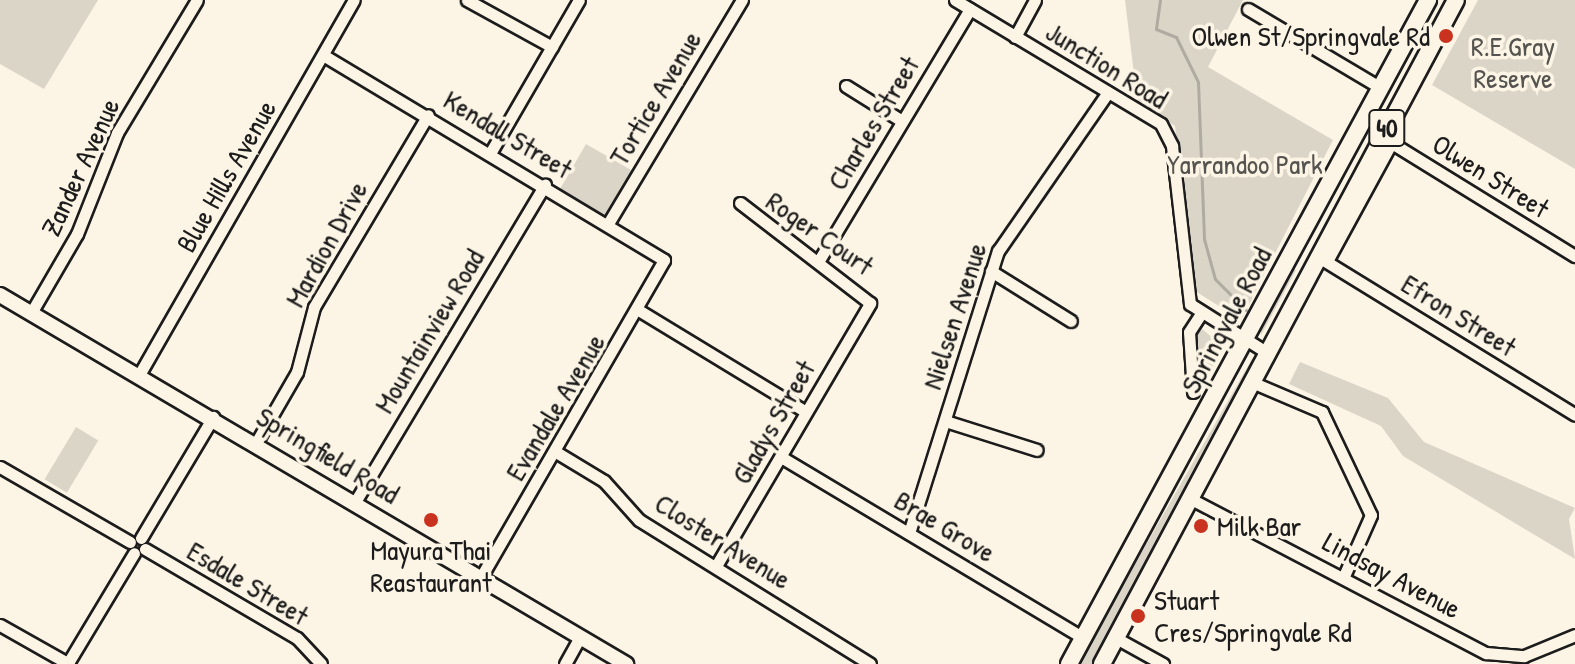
<!DOCTYPE html>
<style>
body{margin:0}
#map{position:relative;width:1575px;height:664px;overflow:hidden;background:#fcf5e5;font-family:"Patrick Hand",sans-serif}
div>[style]{position:absolute}
.green>*{inset:0;background:#dbd5c8;transform-origin:0 0}
.stream>*{height:3px;margin:-1.5px;padding:0 1.5px;transform-origin:1.5px;border-radius:1.5px;background:#b0aba1}
.roads{filter:drop-shadow(2px 0 #1c1c1c) drop-shadow(-2px 0 #1c1c1c) drop-shadow(0 2px #1c1c1c) drop-shadow(0 -2px #1c1c1c)}
.minor>*{height:11px;margin:-5.5px;padding:0 5.5px;transform-origin:5.5px;border-radius:5.5px;background:#fcf5e5}
.major>*{height:14px;margin:-7px;padding:0 7px;transform-origin:7px;border-radius:7px;background:#fcf5e5}
.highway>*{height:16px;margin:-8px;padding:0 8px;transform-origin:8px;border-radius:8px;background:#fcf5e5}
.dots>*{width:22px;height:22px;translate:-50% -50%;box-sizing:border-box;border:4px solid #fcf5e5;border-radius:50%}
span{translate:-50% -50%;white-space:nowrap;text-align:center;line-height:1.15;-webkit-text-stroke:7px #fcf5e5;paint-order:stroke}
.shield-label span{padding:2px 6px;background:#fcf5e5;border:2px solid;border-radius:6px;-webkit-text-stroke-width:0}
.shield-label{font-size:26px;color:#1c1c1c;font-weight:700}
.poi-label{font-size:28px;color:#1c1c1c}
.right{translate:-100% -50%;text-align:right}
.left{translate:0 -50%;text-align:left}
.park-label{font-size:28px;color:#555450}
.street-label{font-size:28px;color:#1c1c1c}
</style>
<div id="map">
<div class="green">
<i style="clip-path:polygon(0 0,98px 0,44px 89px,0 64px)"></i>
<i style="clip-path:polygon(1125px 0,1243px 0,1208px 67px,1333px 140px,1241px 320px,1195px 291px,1175px 126px,1137px 99px)"></i>
<i style="clip-path:polygon(1478px 0,1575px 0,1575px 169px,1432px 85px)"></i>
<i style="left:586px;top:144px;width:60px;height:56px;rotate:30deg"></i>
<i style="clip-path:polygon(1293px 269px,1296px 270px,1261px 335px,1261px 324px)"></i>
<i style="clip-path:polygon(1202px 329px,1224px 347px,1199px 391px,1195px 336px)"></i>
<i style="clip-path:polygon(1252px 359px,1252px 372px,1093px 664px,1078px 664px)"></i>
<i style="clip-path:polygon(1300px 362px,1388px 398px,1424px 442px,1575px 508px,1569px 519px,1575px 559px,1403px 456px,1381px 426px,1289px 384px)"></i>
<i style="left:76px;top:427px;width:26px;height:61px;rotate:31deg"></i>
</div>
<div class="stream">
<i style="left:1160px;top:0;width:29px;rotate:98deg"></i>
<i style="left:1156px;top:29px;width:22px;rotate:22deg"></i>
<i style="left:1176px;top:37px;width:50px;rotate:63.9deg"></i>
<i style="left:1198px;top:82px;width:157px;rotate:87.8deg"></i>
<i style="left:1204px;top:239px;width:41px;rotate:74.6deg"></i>
<i style="left:1215px;top:279px;width:44px;rotate:45deg"></i>
</div>
<div class="roads">
<div class="minor">
<i style="left:467px;top:0;width:97px;rotate:28.9deg"></i>
<i style="left:955px;top:0;width:240px;rotate:31deg"></i>
<i style="left:1161px;top:124px;width:25px;rotate:63deg"></i>
<i style="left:1172px;top:146px;width:159px;rotate:83.5deg"></i>
<i style="left:1190px;top:304px;width:93px;rotate:32.3deg"></i>
<i style="left:1248px;top:9px;width:155px;rotate:30.7deg"></i>
<i style="left:1015px;top:37px;width:42px;rotate:-61.6deg"></i>
<i style="left:323px;top:55px;width:398px;rotate:31deg"></i>
<i style="left:664px;top:260px;width:366px;rotate:120deg"></i>
<i style="left:846px;top:86px;width:66px;rotate:32deg"></i>
<i style="left:1382px;top:137px;width:227px;rotate:31.7deg"></i>
<i style="left:492px;top:150px;width:173px;rotate:-59.9deg"></i>
<i style="left:609px;top:222px;width:259px;rotate:-59.1deg"></i>
<i style="left:1317px;top:256px;width:303px;rotate:31.6deg"></i>
<i style="left:1327px;top:261px;width:136px;rotate:-61.4deg"></i>
<i style="left:818px;top:262px;width:295px;rotate:-59deg"></i>
<i style="left:991px;top:271px;width:94px;rotate:32deg"></i>
<i style="left:640px;top:311px;width:194px;rotate:31.3deg"></i>
<i style="left:31px;top:313px;width:91px;rotate:-59.8deg"></i>
<i style="left:77px;top:234px;width:109px;rotate:-68.4deg"></i>
<i style="left:117px;top:133px;width:155px;rotate:-59deg"></i>
<i style="left:139px;top:375px;width:432px;rotate:-60.2deg"></i>
<i style="left:1254px;top:383px;width:74px;rotate:23.1deg"></i>
<i style="left:1322px;top:412px;width:114px;rotate:64.6deg"></i>
<i style="left:1371px;top:515px;width:67px;rotate:113.9deg"></i>
<i style="left:1193px;top:392px;width:60px;rotate:-93.8deg"></i>
<i style="left:1189px;top:332px;width:20px;rotate:-57deg"></i>
<i style="left:945px;top:421px;width:96px;rotate:17.5deg"></i>
<i style="left:256px;top:443px;width:82px;rotate:-60deg"></i>
<i style="left:297px;top:372px;width:67px;rotate:-75.3deg"></i>
<i style="left:314px;top:307px;width:223px;rotate:-59.3deg"></i>
<i style="left:556px;top:452px;width:56px;rotate:31.1deg"></i>
<i style="left:604px;top:481px;width:52px;rotate:48.1deg"></i>
<i style="left:639px;top:520px;width:272px;rotate:31.9deg"></i>
<i style="left:781px;top:457px;width:352px;rotate:30.9deg"></i>
<i style="left:0;top:467px;width:150px;rotate:30deg"></i>
<i style="left:1191px;top:499px;width:333px;rotate:27.6deg"></i>
<i style="left:1486px;top:653px;width:38px;rotate:5deg"></i>
<i style="left:1524px;top:656px;width:55px;rotate:-22.4deg"></i>
<i style="left:355px;top:502px;width:370px;rotate:-59.1deg"></i>
<i style="left:909px;top:533px;width:296px;rotate:-72.5deg"></i>
<i style="left:998px;top:251px;width:193px;rotate:-55.3deg"></i>
<i style="left:141px;top:538px;width:141px;rotate:-59.2deg"></i>
<i style="left:145px;top:549px;width:176px;rotate:30.4deg"></i>
<i style="left:297px;top:638px;width:35px;rotate:47deg"></i>
<i style="left:716px;top:566px;width:305px;rotate:-59.6deg"></i>
<i style="left:870px;top:303px;width:164px;rotate:-142.4deg"></i>
<i style="left:0;top:625px;width:79px;rotate:29.5deg"></i>
<i style="left:1116px;top:638px;width:54px;rotate:29deg"></i>
<i style="left:68px;top:663px;width:128px;rotate:-59deg"></i>
<i style="left:565px;top:664px;width:31px;rotate:-61deg"></i>
</div>
<div class="major">
<i style="left:0;top:295px;width:727px;rotate:30.52deg"></i>
</div>
<div class="highway">
<i style="left:1069px;top:664px;width:755px;rotate:-61.6deg"></i>
<i style="left:1102px;top:664px;width:752px;rotate:-61.94deg"></i>
</div>
</div>
<div class="dots">
<i style="left:1446px;top:36px;background:#c8321e"></i>
<i style="left:431px;top:520px;background:#c8321e"></i>
<i style="left:1201px;top:526px;background:#c8321e"></i>
<i style="left:1138px;top:616px;background:#c8321e"></i>
</div>
<div class="shield-label">
<span style="left:1387px;top:128px">40</span>
</div>
<div class="poi-label">
<span class="right" style="left:1430px;top:36px">Olwen St/Springvale Rd</span>
<span class="left" style="left:1217px;top:526px">Milk Bar</span>
<span style="left:431px;top:566px">Mayura Thai<br>Reastaurant</span>
<span class="left" style="left:1154px;top:616px">Stuart<br>Cres/Springvale Rd</span>
</div>
<div class="park-label">
<span style="left:1513px;top:62px">R.E.Gray<br>Reserve</span>
<span style="left:1245px;top:164px">Yarrandoo Park</span>
</div>
<div class="street-label">
<span style="left:1107px;top:65px;rotate:32deg">Junction Road</span>
<span style="left:655px;top:98px;rotate:-59deg">Tortice Avenue</span>
<span style="left:873px;top:123px;rotate:-59deg">Charles Street</span>
<span style="left:508px;top:134px;rotate:31deg">Kendall Street</span>
<span style="left:80px;top:167px;rotate:-65deg">Zander Avenue</span>
<span style="left:226px;top:176px;rotate:-60deg">Blue Hills Avenue</span>
<span style="left:1491px;top:176px;rotate:32deg">Olwen Street</span>
<span style="left:820px;top:233px;rotate:35deg">Roger Court</span>
<span style="left:326px;top:244px;rotate:-61deg">Mardion Drive</span>
<span style="left:1459px;top:315px;rotate:32deg">Efron Street</span>
<span style="left:954px;top:316px;rotate:-72deg">Nielsen Avenue</span>
<span style="left:1226px;top:320px;rotate:-62deg">Springvale Road</span>
<span style="left:429px;top:331px;rotate:-59deg">Mountainview Road</span>
<span style="left:555px;top:407px;rotate:-59deg">Evandale Avenue</span>
<span style="left:773px;top:422px;rotate:-60deg">Gladys Street</span>
<span style="left:328px;top:455px;rotate:31deg">Springfield Road</span>
<span style="left:945px;top:526px;rotate:31deg">Brae Grove</span>
<span style="left:723px;top:541px;rotate:32deg">Closter Avenue</span>
<span style="left:1392px;top:575px;rotate:28deg">Lindsay Avenue</span>
<span style="left:248px;top:583px;rotate:31deg">Esdale Street</span>
</div>
</div>
